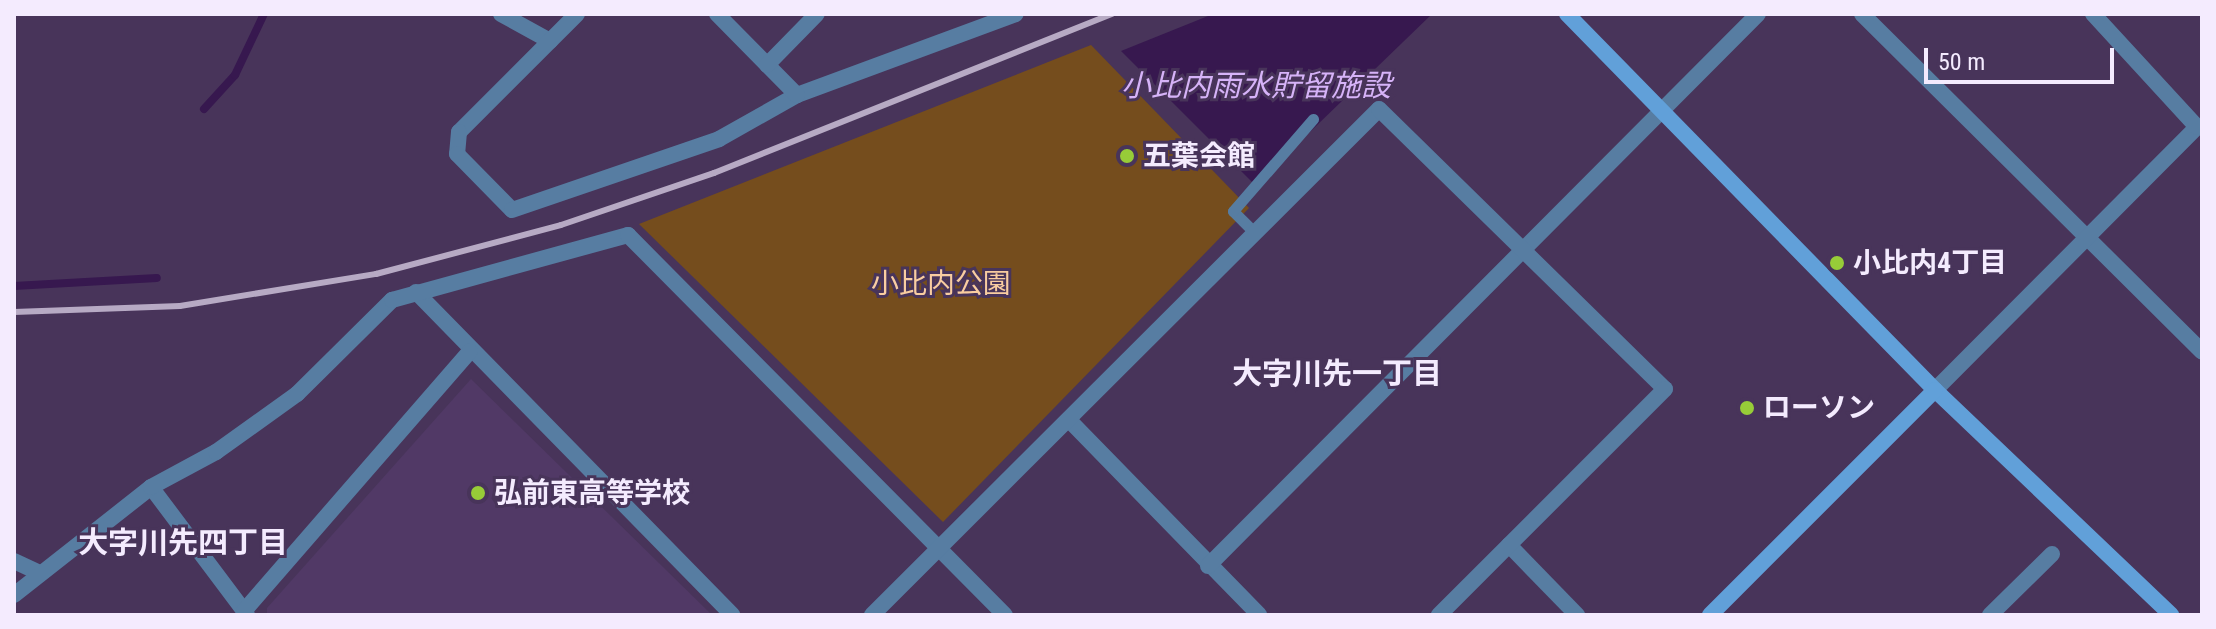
<!DOCTYPE html>
<meta charset="utf-8">
<style>
body{margin:0}
#map{position:relative;width:2216px;height:629px;overflow:hidden;background:#48345a;font-family:"Roboto Condensed","Noto Sans JP",sans-serif}
div>[style]{position:absolute}
.built>*{inset:0;background:#513966}
.green>*{inset:0;background:#754d1d}
.water>*{inset:0;background:#37184f}
.stream>*{height:8px;margin:-4px;padding:0 4px;transform-origin:4px;border-radius:4px;background:#37184f}
.lane>*{height:11px;margin:-5.5px;padding:0 5.5px;transform-origin:5.5px;border-radius:5.5px;background:#577da2}
.street>*{height:16px;margin:-8px;padding:0 8px;transform-origin:8px;border-radius:8px;background:#577da2}
.secondary>*{height:16px;margin:-8px;padding:0 8px;transform-origin:8px;border-radius:8px;background:#61a0d9}
.rail>*{height:6px;margin:-3px;padding:0 3px;transform-origin:3px;border-radius:3px;background:#b7aac4}
.dots>*{width:22px;height:22px;translate:-50% -50%;box-sizing:border-box;border:4px solid #48345a;border-radius:50%}
span{translate:-50% -50%;white-space:nowrap;text-align:center;line-height:1.15;-webkit-text-stroke:6px #48345a;paint-order:stroke}
.poi-label{font-size:28px;color:#f4ebfe;font-weight:700}
.left{translate:0 -50%;text-align:left}
.park-label{font-size:28px;color:#f9cda0}
.water-label{font-size:30px;color:#d6b3f8;font-style:italic}
.neighbourhood-label{font-size:30px;color:#f4ebfe;font-weight:700}
.frame{position:absolute;inset:0;border:16px solid #f4ebfe;pointer-events:none}
.scale{position:absolute;left:1924px;top:48px;width:190px;height:36px;box-sizing:border-box;border:4px solid #f4ebfe;border-top:0;padding-left:10px;font-size:24px;line-height:28px;white-space:nowrap;color:#f4ebfe;-webkit-text-stroke:6px #48345a;paint-order:stroke}
</style>
<div id="map">
<div class="built">
<i style="clip-path:polygon(471px 379px,712px 615px,267px 615px,267px 608px)"></i>
</div>
<div class="green">
<i style="clip-path:polygon(1091px 45px,1249px 208px,943px 522px,639px 224px)"></i>
</div>
<div class="water">
<i style="clip-path:polygon(1213px 14px,1432px 14px,1255px 185px,1121px 51px)"></i>
</div>
<div class="stream">
<i style="left:204px;top:109px;width:46px;rotate:-47.6deg"></i>
<i style="left:235px;top:75px;width:68px;rotate:-64.6deg"></i>
<i style="left:14px;top:286px;width:143px;rotate:-3.2deg"></i>
</div>
<div class="lane">
<i style="left:1255px;top:233px;width:31px;rotate:-135deg"></i>
<i style="left:1233px;top:211px;width:122px;rotate:-49deg"></i>
</div>
<div class="street">
<i style="left:501px;top:14px;width:56px;rotate:28.9deg"></i>
<i style="left:577px;top:14px;width:167px;rotate:135deg"></i>
<i style="left:459px;top:132px;width:22px;rotate:95deg"></i>
<i style="left:457px;top:154px;width:78px;rotate:45.5deg"></i>
<i style="left:512px;top:210px;width:219px;rotate:-18.9deg"></i>
<i style="left:719px;top:139px;width:90px;rotate:-29.4deg"></i>
<i style="left:797px;top:95px;width:233px;rotate:-20.3deg"></i>
<i style="left:717px;top:14px;width:114px;rotate:45.4deg"></i>
<i style="left:1862px;top:14px;width:479px;rotate:44.8deg"></i>
<i style="left:767px;top:65px;width:71px;rotate:-45.6deg"></i>
<i style="left:416px;top:292px;width:452px;rotate:45.6deg"></i>
<i style="left:1935px;top:390px;width:371px;rotate:-45.1deg"></i>
<i style="left:2197px;top:127px;width:154px;rotate:-132.6deg"></i>
<i style="left:1069px;top:420px;width:272px;rotate:45.7deg"></i>
<i style="left:151px;top:487px;width:160px;rotate:53.1deg"></i>
<i style="left:1509px;top:545px;width:98px;rotate:45.8deg"></i>
<i style="left:14px;top:561px;width:29px;rotate:25deg"></i>
<i style="left:1208px;top:566px;width:779px;rotate:-45.1deg"></i>
<i style="left:14px;top:595px;width:174px;rotate:-38.2deg"></i>
<i style="left:151px;top:487px;width:74px;rotate:-28.3deg"></i>
<i style="left:216px;top:452px;width:100px;rotate:-35.6deg"></i>
<i style="left:297px;top:394px;width:134px;rotate:-44.7deg"></i>
<i style="left:392px;top:300px;width:245px;rotate:-15.4deg"></i>
<i style="left:628px;top:235px;width:535px;rotate:45.23deg"></i>
<i style="left:244px;top:611px;width:344px;rotate:-49deg"></i>
<i style="left:872px;top:615px;width:716px;rotate:-44.94deg"></i>
<i style="left:1379px;top:109px;width:400px;rotate:44.4deg"></i>
<i style="left:1665px;top:389px;width:320px;rotate:135deg"></i>
<i style="left:1990px;top:615px;width:87px;rotate:-44.5deg"></i>
</div>
<div class="secondary">
<i style="left:1567px;top:14px;width:526px;rotate:45.62deg"></i>
<i style="left:1935px;top:390px;width:326px;rotate:43.6deg"></i>
<i style="left:1710px;top:615px;width:318px;rotate:-45deg"></i>
</div>
<div class="rail">
<i style="left:14px;top:312px;width:166px;rotate:-2.1deg"></i>
<i style="left:180px;top:306px;width:199px;rotate:-9.3deg"></i>
<i style="left:376px;top:274px;width:191px;rotate:-14.8deg"></i>
<i style="left:561px;top:225px;width:162px;rotate:-18.8deg"></i>
<i style="left:714px;top:173px;width:429px;rotate:-21.8deg"></i>
</div>
<div class="dots">
<i style="left:1127px;top:156px;background:#97cc38"></i>
<i style="left:1837px;top:263px;background:#97cc38"></i>
<i style="left:1747px;top:408px;background:#97cc38"></i>
<i style="left:478px;top:493px;background:#97cc38"></i>
</div>
<div class="poi-label">
<span class="left" style="left:1143px;top:156px">五葉会館</span>
<span class="left" style="left:1853px;top:263px">小比内4丁目</span>
<span class="left" style="left:1763px;top:408px">ローソン</span>
<span class="left" style="left:494px;top:493px">弘前東高等学校</span>
</div>
<div class="park-label">
<span style="left:941px;top:284px">小比内公園</span>
</div>
<div class="water-label">
<span style="left:1256px;top:86px">小比内雨水貯留施設</span>
</div>
<div class="neighbourhood-label">
<span style="left:1337px;top:374px">大字川先一丁目</span>
<span style="left:183px;top:543px">大字川先四丁目</span>
</div>
<div class="frame"></div>
<div class="scale">50 m</div>
</div>
